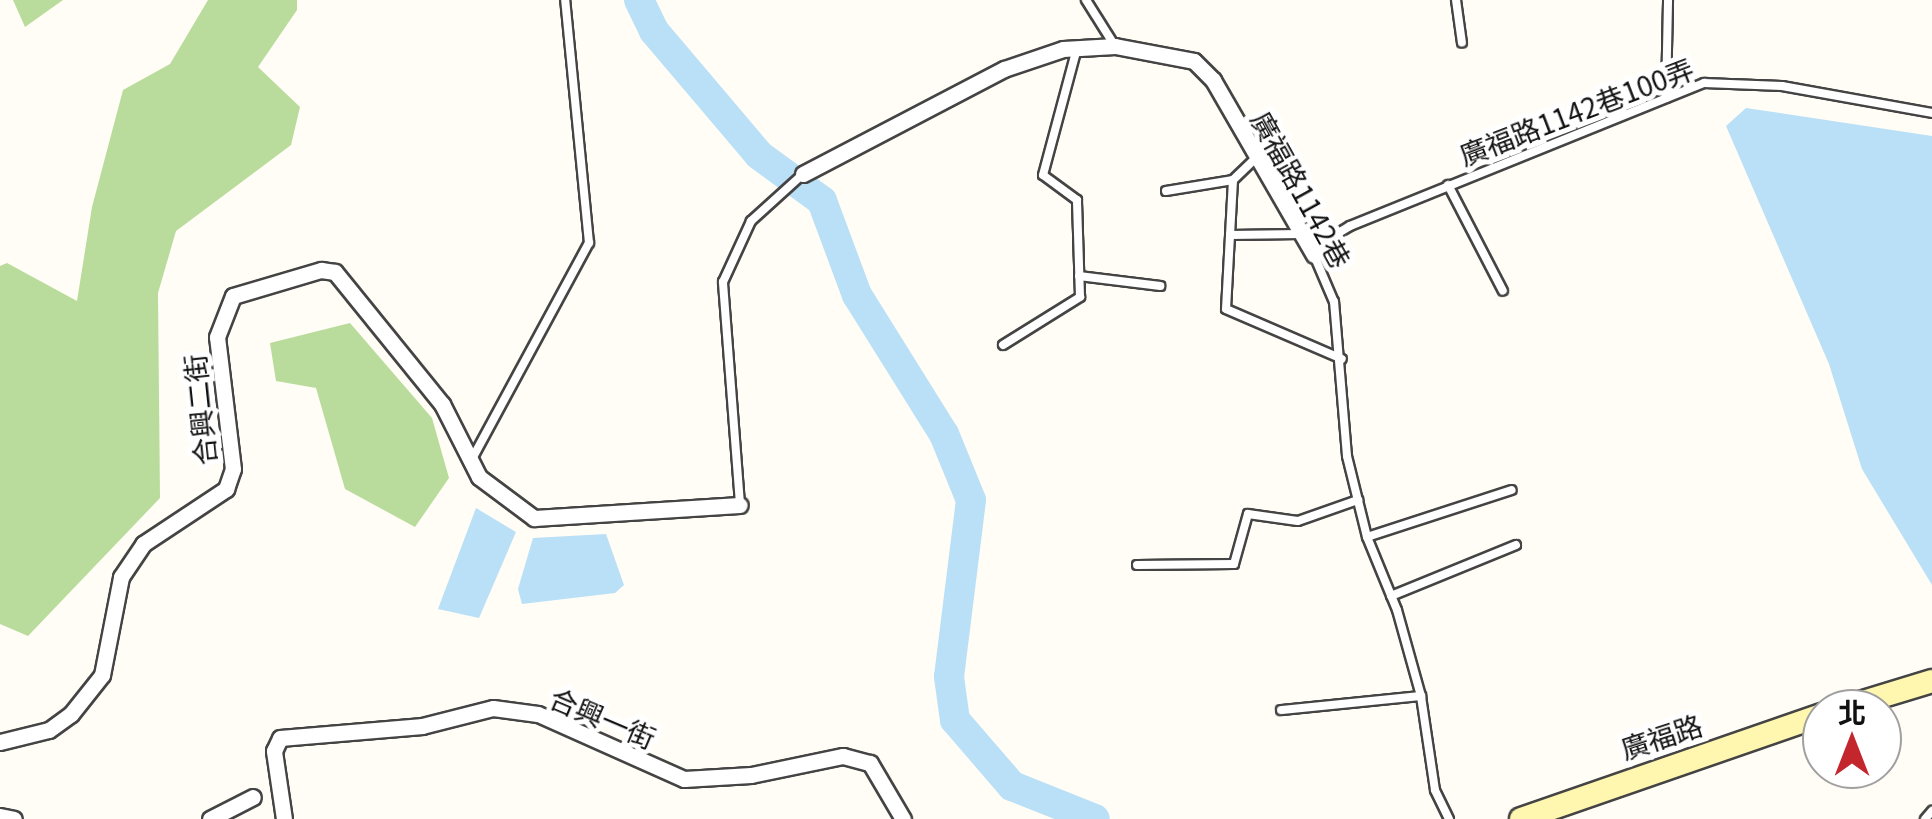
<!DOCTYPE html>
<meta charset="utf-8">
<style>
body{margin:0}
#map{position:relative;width:1932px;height:819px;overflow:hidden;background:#fffdf5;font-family:Georgia,"Noto Sans TC",serif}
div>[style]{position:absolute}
.forest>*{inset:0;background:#b9dc9c}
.water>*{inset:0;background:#b9e0f7}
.river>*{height:30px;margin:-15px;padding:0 15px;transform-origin:15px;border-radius:15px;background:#b9e0f7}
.roads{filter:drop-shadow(2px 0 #444) drop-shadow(-2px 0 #444) drop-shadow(0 2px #444) drop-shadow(0 -2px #444)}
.lane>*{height:8px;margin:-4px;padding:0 4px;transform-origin:4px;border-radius:4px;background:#fff}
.street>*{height:15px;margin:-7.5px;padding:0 7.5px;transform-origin:7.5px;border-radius:7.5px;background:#fff}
.secondary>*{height:22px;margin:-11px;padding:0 11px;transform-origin:11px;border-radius:11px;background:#fff6b0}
span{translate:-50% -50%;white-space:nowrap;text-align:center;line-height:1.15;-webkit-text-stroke:10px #fff;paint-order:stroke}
.street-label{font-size:28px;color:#111}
.north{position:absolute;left:1802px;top:689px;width:100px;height:100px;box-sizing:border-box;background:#fff;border:2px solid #a0a0a0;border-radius:50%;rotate:0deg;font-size:28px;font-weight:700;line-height:40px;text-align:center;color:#111}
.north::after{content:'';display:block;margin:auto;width:35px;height:45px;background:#c4262e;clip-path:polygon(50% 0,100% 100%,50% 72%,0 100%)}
</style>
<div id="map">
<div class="forest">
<i style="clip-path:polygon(13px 0,63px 0,25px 27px)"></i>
<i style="clip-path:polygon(208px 0,297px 0,297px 10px,258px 67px,300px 107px,291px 145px,176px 231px,158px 293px,160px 498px,28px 636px,0 624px,0 266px,7px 263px,77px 301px,92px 207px,123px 90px,170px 64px)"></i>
<i style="clip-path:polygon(350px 323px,432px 418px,449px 478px,415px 527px,345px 489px,316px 388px,276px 381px,270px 343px)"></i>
</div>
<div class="water">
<i style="clip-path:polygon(1746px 108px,1932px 136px,1932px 585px,1862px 469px,1829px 364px,1726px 126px)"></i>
<i style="clip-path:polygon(476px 508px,516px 532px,479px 618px,438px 609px)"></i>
<i style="clip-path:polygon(606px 534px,624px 585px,615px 593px,522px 604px,518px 589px,533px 538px)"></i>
</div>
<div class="river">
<i style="left:639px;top:0;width:34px;rotate:64deg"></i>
<i style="left:654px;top:31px;width:162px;rotate:49.7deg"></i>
<i style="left:759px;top:155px;width:78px;rotate:36.1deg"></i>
<i style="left:822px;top:201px;width:100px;rotate:69.6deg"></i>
<i style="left:857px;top:295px;width:164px;rotate:58deg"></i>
<i style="left:944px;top:434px;width:71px;rotate:67.8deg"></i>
<i style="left:971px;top:500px;width:178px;rotate:97.1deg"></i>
<i style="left:949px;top:677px;width:43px;rotate:82.1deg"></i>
<i style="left:955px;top:720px;width:87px;rotate:49.2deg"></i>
<i style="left:1012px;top:786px;width:89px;rotate:21.7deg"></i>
</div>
<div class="roads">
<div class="lane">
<i style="left:1086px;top:0;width:54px;rotate:57.8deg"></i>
<i style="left:1456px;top:0;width:43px;rotate:82.1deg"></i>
<i style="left:1666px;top:98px;width:98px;rotate:-88.8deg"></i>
<i style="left:1233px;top:180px;width:129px;rotate:93.1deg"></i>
<i style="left:1226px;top:309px;width:126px;rotate:23.3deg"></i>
<i style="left:1448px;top:185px;width:119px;rotate:62.6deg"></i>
<i style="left:1166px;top:191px;width:68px;rotate:-9.3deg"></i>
<i style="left:1233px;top:180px;width:33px;rotate:-44deg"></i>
<i style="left:1230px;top:235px;width:70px;rotate:-0.8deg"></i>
<i style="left:1079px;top:276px;width:82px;rotate:7deg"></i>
<i style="left:1003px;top:345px;width:91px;rotate:-31.9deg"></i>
<i style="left:1080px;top:297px;width:97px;rotate:-91.8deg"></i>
<i style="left:1077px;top:200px;width:42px;rotate:-143.7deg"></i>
<i style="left:1043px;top:175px;width:131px;rotate:-75deg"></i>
<i style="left:472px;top:459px;width:246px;rotate:-61.6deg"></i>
<i style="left:589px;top:243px;width:244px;rotate:-95.6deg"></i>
<i style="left:740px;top:504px;width:223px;rotate:-94.4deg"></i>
<i style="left:723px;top:282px;width:67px;rotate:-65.3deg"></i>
<i style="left:751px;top:221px;width:70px;rotate:-42.1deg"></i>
<i style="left:1367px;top:537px;width:152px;rotate:-18deg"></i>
<i style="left:1137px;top:565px;width:97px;rotate:-0.6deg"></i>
<i style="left:1234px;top:564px;width:52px;rotate:-74.4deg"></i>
<i style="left:1248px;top:514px;width:50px;rotate:8deg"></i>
<i style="left:1298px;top:521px;width:64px;rotate:-19.3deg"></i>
<i style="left:1391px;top:596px;width:135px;rotate:-22.2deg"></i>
<i style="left:1281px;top:710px;width:141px;rotate:-5.7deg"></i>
<i style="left:1449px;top:819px;width:32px;rotate:-116deg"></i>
<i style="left:1435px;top:790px;width:95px;rotate:-98.5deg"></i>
<i style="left:1421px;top:696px;width:89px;rotate:-105.6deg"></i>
<i style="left:1397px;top:610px;width:79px;rotate:-112.3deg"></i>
<i style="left:1367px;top:537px;width:83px;rotate:-103.9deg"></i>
<i style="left:1347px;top:456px;width:155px;rotate:-94.8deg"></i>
<i style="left:1334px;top:302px;width:51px;rotate:-113.1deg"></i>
<i style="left:1314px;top:255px;width:13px;rotate:-61deg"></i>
<i style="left:1320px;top:244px;width:35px;rotate:-31deg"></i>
<i style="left:1350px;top:226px;width:382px;rotate:-22deg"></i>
<i style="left:1704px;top:83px;width:78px;rotate:2.2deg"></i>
<i style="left:1782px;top:86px;width:152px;rotate:10.2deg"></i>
<i style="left:1925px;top:819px;width:11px;rotate:-49deg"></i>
</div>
<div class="street">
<i style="left:803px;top:174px;width:227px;rotate:-27.6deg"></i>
<i style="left:1004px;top:69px;width:62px;rotate:-18.7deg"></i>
<i style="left:1063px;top:49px;width:52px;rotate:-3.3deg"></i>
<i style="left:1115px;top:46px;width:80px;rotate:10.8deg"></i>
<i style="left:1194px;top:61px;width:27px;rotate:45deg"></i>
<i style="left:1213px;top:80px;width:202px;rotate:60deg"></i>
<i style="left:0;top:742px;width:50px;rotate:-13.8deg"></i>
<i style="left:49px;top:730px;width:27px;rotate:-36deg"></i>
<i style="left:71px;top:714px;width:50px;rotate:-51.5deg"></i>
<i style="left:102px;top:675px;width:100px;rotate:-79deg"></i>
<i style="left:121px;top:577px;width:40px;rotate:-56deg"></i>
<i style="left:143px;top:544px;width:100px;rotate:-33.5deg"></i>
<i style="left:226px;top:489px;width:21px;rotate:-71deg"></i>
<i style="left:233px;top:469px;width:133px;rotate:-96.9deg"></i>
<i style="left:217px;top:337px;width:44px;rotate:-68.7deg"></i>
<i style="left:233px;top:296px;width:92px;rotate:-16.5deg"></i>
<i style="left:321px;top:270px;width:14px;rotate:8deg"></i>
<i style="left:335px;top:272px;width:170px;rotate:51deg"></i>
<i style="left:442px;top:404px;width:82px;rotate:63.1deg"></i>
<i style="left:479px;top:477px;width:69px;rotate:36.7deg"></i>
<i style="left:534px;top:518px;width:206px;rotate:-3.6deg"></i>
<i style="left:0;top:816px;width:14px;rotate:12deg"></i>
<i style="left:210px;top:819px;width:48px;rotate:-27.1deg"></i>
<i style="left:284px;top:819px;width:69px;rotate:-98.4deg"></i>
<i style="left:274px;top:751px;width:14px;rotate:-65deg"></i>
<i style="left:280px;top:738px;width:143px;rotate:-4.8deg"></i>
<i style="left:422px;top:726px;width:73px;rotate:-14.2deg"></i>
<i style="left:493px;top:708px;width:45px;rotate:7.6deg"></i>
<i style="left:538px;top:714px;width:160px;rotate:24deg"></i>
<i style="left:684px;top:779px;width:67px;rotate:-3.4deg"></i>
<i style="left:751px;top:775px;width:94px;rotate:-11.7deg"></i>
<i style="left:843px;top:756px;width:28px;rotate:15deg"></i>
<i style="left:870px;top:763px;width:65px;rotate:59.5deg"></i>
</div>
<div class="secondary">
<i style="left:1840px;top:709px;width:96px;rotate:-16.9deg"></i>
<i style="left:1521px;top:819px;width:318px;rotate:-19.1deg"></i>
</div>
</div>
<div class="street-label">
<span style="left:1576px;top:111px;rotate:-21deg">廣福路1142巷100弄</span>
<span style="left:1302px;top:189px;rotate:61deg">廣福路1142巷</span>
<span style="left:199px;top:410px;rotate:-96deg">合興二街</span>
<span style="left:603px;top:717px;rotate:23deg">合興一街</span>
<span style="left:1661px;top:736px;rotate:-18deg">廣福路</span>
</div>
<div class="north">北</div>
</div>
